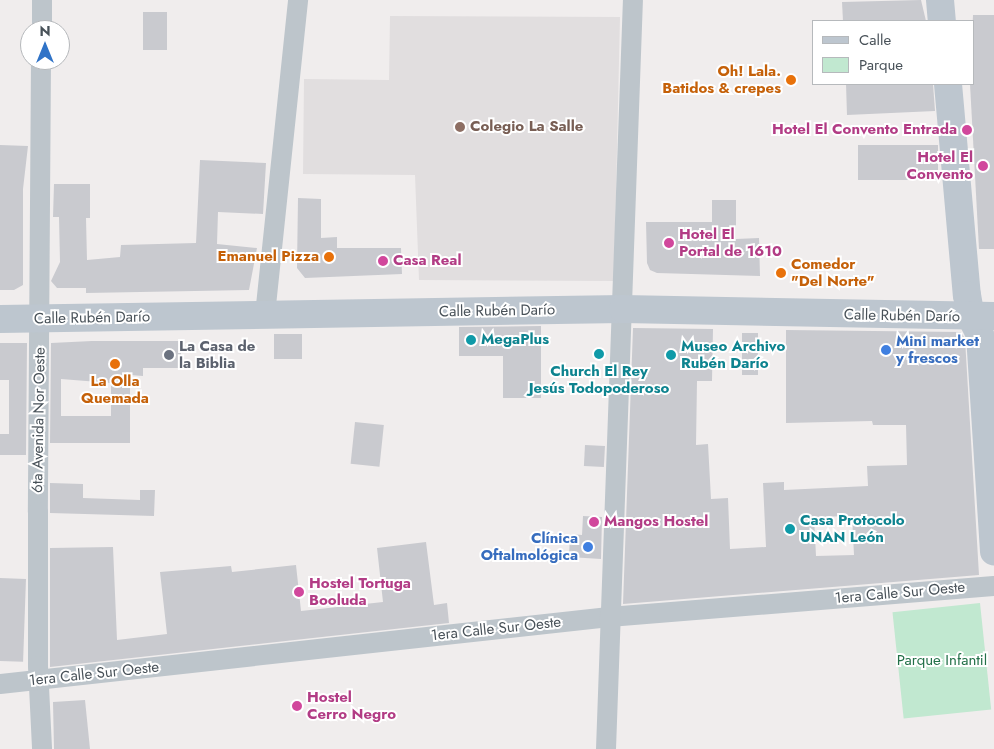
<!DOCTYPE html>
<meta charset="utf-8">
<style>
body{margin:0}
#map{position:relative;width:994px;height:749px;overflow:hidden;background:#f0eded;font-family:Jost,sans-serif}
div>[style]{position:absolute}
.education>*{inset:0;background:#e1dedf}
.green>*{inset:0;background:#c1e8d0;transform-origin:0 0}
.building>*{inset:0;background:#c9cacf;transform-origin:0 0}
.street>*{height:20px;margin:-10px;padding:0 10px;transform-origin:10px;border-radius:10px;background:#bdc5cb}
.secondary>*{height:28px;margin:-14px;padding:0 14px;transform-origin:14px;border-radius:14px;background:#bdc6cf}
.dots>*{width:14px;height:14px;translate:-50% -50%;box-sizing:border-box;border:2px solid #fff;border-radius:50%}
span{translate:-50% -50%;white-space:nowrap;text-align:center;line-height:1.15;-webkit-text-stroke:4px #fff;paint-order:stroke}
.food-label{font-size:15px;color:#c56008;font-weight:700}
.right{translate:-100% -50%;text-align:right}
.left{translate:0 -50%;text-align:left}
.education-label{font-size:15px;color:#785e54;font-weight:700}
.hotel-label{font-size:15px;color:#b23c85;font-weight:700}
.street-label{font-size:15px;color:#485158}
.culture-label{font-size:15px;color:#0d838f;font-weight:700}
.shop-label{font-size:15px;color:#366cbe;font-weight:700}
.worship-label{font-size:15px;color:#5b616d;font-weight:700}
.park-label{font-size:15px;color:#227048}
.legend{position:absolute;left:812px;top:20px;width:162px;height:65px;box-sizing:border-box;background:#fff;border:1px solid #b6b9bc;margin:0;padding:6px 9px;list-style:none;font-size:15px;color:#485158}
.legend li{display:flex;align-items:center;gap:10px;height:25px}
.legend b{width:25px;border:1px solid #b6b9bc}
.north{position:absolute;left:20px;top:20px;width:50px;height:50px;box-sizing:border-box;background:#fff;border:1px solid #b6b9bc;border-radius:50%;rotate:0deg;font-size:14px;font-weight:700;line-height:20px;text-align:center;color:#485158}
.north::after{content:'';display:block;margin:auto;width:18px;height:22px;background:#3073c7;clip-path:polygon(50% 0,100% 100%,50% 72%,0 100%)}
</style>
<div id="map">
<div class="education">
<i style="clip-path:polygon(390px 16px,620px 17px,614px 281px,419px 280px,415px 175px,303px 174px,304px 79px,389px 80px)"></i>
</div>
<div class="green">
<i style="left:980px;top:603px;width:107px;height:88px;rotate:84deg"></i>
</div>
<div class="building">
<i style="clip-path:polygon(921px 0,926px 21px,843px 21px,842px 2px)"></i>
<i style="left:143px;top:12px;width:24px;height:38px"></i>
<i style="clip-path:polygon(973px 15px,994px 15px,994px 249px,979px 249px,970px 84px)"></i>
<i style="clip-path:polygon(846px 84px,933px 84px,935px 111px,847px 115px)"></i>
<i style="clip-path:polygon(0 145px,28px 146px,23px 189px,23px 285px,14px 290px,0 290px)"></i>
<i style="left:858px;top:145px;width:80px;height:35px"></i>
<i style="clip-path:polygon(200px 160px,266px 163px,263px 214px,218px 212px,217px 244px,257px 248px,249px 290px,86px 293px,86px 288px,57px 288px,51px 281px,60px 262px,59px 217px,53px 217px,54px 184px,90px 184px,90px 218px,86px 218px,87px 260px,120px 257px,121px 245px,196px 243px)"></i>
<i style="clip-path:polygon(298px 198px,321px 199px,321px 238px,337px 237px,337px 248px,401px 248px,402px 274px,305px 278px,297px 268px)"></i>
<i style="clip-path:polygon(712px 200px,736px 200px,736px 239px,759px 238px,760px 276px,657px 273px,650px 270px,647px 263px,646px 222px,712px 222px)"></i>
<i style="clip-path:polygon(541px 326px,541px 398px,503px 398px,503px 356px,459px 356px,459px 327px)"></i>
<i style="clip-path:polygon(evenodd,633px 328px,713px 329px,712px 381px,697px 381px,696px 445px,708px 444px,711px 499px,728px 498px,730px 549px,766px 547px,763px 483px,784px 482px,784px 490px,868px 486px,867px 466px,907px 465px,906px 425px,873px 425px,872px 421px,786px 423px,786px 330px,961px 332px,965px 339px,979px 575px,623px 604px,633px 328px,852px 516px,854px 555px,816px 556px,814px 517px,852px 516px)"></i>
<i style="left:742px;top:333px;width:16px;height:42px"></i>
<i style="left:274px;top:334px;width:28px;height:25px"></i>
<i style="clip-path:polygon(evenodd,92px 341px,181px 341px,181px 368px,143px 368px,143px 376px,130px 375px,130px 443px,50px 443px,51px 343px,92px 341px,61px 379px,111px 383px,111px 416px,61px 416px,61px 379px)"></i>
<i style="clip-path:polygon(0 343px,27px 343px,26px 455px,0 455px,0 434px,9px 434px,9px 380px,0 380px)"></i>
<i style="left:355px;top:422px;width:29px;height:42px;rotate:6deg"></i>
<i style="left:585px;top:445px;width:20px;height:21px;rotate:3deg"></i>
<i style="clip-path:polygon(50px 483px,83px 484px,83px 498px,140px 500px,140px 490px,155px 490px,154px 516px,50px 513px)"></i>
<i style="clip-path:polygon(583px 516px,602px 517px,601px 559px,569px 557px,570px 534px,582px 535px)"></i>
<i style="clip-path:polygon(426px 542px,434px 605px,447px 603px,449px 623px,50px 667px,50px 548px,113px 547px,117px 640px,167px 634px,160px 572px,231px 566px,232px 572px,296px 565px,301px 611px,383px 602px,377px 548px)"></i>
<i style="left:0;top:578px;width:26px;height:83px;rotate:2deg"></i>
<i style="clip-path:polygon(85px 700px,90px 749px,54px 749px,53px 702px)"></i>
</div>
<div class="street">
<i style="left:42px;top:30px;width:30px;rotate:-90deg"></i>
<i style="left:41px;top:60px;width:452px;rotate:90.4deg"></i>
<i style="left:38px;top:512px;width:154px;rotate:90deg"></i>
<i style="left:38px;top:666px;width:83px;rotate:87.2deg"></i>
<i style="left:265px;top:315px;width:317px;rotate:-84deg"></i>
<i style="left:0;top:684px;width:613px;rotate:-6.28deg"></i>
<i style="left:609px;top:617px;width:386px;rotate:-4.6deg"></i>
<i style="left:606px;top:749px;width:749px;rotate:-87.94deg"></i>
</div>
<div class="secondary">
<i style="left:940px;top:0;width:21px;rotate:85deg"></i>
<i style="left:948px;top:84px;width:212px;rotate:84.9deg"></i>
<i style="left:967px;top:295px;width:22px;rotate:80deg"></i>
<i style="left:971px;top:317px;width:20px;rotate:63deg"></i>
<i style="left:980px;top:335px;width:217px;rotate:86.3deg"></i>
<i style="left:0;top:319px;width:623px;rotate:-0.92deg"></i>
<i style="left:623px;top:309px;width:371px;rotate:1.1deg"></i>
</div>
<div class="dots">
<i style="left:791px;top:80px;background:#e8710a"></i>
<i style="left:460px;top:127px;background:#8d6e63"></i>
<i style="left:967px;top:130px;background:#d1479c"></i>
<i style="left:983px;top:166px;background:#d1479c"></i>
<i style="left:669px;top:243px;background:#d1479c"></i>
<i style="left:329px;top:257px;background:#e8710a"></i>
<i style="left:383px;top:261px;background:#d1479c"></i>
<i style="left:781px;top:273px;background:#e8710a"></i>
<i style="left:471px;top:340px;background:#0f9aa8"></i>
<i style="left:886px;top:350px;background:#3f7fe0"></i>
<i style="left:599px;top:354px;background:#0f9aa8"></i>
<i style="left:169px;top:355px;background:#6b7280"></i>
<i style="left:671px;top:355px;background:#0f9aa8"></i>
<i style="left:115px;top:364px;background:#e8710a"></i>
<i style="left:594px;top:522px;background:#d1479c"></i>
<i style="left:790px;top:529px;background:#0f9aa8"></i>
<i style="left:588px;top:547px;background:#3f7fe0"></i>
<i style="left:299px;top:592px;background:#d1479c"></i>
<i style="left:297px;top:706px;background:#d1479c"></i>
</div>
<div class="food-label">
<span class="right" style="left:781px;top:80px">Oh! Lala.<br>Batidos &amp; crepes</span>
<span class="right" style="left:319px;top:257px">Emanuel Pizza</span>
<span class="left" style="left:791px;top:273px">Comedor<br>"Del Norte"</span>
<span style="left:115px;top:390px">La Olla<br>Quemada</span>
</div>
<div class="education-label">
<span class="left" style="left:470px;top:127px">Colegio La Salle</span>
</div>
<div class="hotel-label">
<span class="right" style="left:957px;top:130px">Hotel El Convento Entrada</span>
<span class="right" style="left:973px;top:166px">Hotel El<br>Convento</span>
<span class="left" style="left:679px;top:243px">Hotel El<br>Portal de 1610</span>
<span class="left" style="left:393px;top:261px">Casa Real</span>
<span class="left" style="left:604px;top:522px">Mangos Hostel</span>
<span class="left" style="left:309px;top:592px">Hostel Tortuga<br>Booluda</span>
<span class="left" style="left:307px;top:706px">Hostel<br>Cerro Negro</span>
</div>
<div class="street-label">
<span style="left:497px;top:311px;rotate:-1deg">Calle Rubén Darío</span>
<span style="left:902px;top:316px;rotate:1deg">Calle Rubén Darío</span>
<span style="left:92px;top:318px;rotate:-1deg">Calle Rubén Darío</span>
<span style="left:39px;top:420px;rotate:-89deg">6ta Avenida Nor Oeste</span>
<span style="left:900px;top:593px;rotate:-5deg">1era Calle Sur Oeste</span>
<span style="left:496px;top:629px;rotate:-6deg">1era Calle Sur Oeste</span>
<span style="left:94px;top:674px;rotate:-6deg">1era Calle Sur Oeste</span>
</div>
<div class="culture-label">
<span class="left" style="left:481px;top:340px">MegaPlus</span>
<span class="left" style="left:681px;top:355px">Museo Archivo<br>Rubén Darío</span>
<span style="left:599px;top:380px">Church El Rey<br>Jesús Todopoderoso</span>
<span class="left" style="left:800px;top:529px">Casa Protocolo<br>UNAN León</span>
</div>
<div class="shop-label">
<span class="left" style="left:896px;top:350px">Mini market<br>y frescos</span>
<span class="right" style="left:578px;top:547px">Clínica<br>Oftalmológica</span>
</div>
<div class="worship-label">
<span class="left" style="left:179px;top:355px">La Casa de<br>la Biblia</span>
</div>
<div class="park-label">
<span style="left:942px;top:661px">Parque Infantil</span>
</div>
<ul class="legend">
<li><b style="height:6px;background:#bdc6cf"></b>Calle</li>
<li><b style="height:14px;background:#c1e8d0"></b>Parque</li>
</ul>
<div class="north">N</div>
</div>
